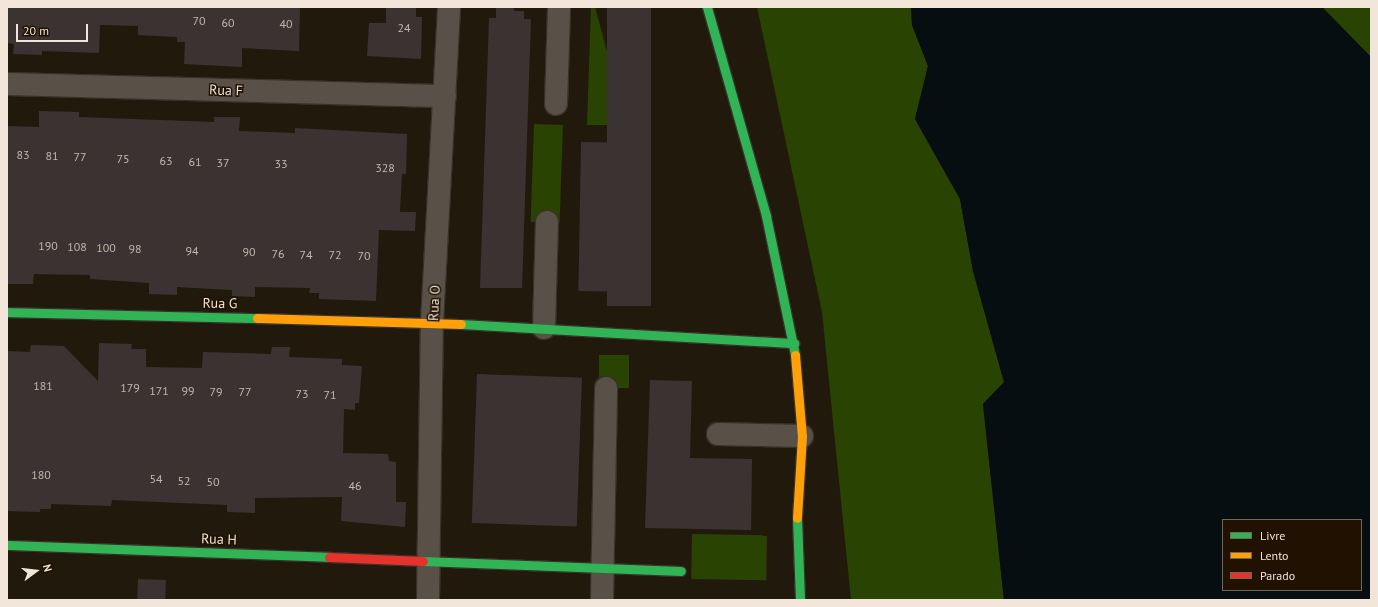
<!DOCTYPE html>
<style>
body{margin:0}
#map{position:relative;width:1378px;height:607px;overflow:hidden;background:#22190d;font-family:"PT Sans",sans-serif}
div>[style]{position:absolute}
.green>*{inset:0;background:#294302;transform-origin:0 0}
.water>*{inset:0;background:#060e11}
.building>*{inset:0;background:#3a3332;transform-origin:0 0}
.roads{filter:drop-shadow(1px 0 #39322a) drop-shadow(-1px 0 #39322a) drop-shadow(0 1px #39322a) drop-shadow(0 -1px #39322a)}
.street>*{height:22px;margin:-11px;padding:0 11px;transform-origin:11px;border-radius:11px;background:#595148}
.fast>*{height:9px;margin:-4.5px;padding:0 4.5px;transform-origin:4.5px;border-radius:4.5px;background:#30b455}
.slow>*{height:9px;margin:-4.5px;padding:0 4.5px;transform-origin:4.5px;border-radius:4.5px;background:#ff9f0a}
.jam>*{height:9px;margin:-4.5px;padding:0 4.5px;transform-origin:4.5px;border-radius:4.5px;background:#e5322d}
span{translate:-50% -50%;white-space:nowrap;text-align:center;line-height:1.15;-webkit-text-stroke:3px #201100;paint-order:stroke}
.number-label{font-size:12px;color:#c2b8ae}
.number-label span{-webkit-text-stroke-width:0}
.street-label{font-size:14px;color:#f0e5d8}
.frame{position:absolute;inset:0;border:8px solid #f0e5d8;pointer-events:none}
.legend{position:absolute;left:1222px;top:519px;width:140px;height:72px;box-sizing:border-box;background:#201100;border:1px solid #736656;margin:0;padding:5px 7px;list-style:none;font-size:12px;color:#f0e5d8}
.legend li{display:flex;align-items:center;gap:8px;height:20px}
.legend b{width:20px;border:1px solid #736656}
.north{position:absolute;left:16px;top:551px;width:40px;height:40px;-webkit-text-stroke:3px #201100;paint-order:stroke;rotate:75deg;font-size:11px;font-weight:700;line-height:16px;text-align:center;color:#f0e5d8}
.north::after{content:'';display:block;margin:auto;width:14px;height:18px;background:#f0e5d8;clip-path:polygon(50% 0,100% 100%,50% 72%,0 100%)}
.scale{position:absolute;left:16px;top:24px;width:72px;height:18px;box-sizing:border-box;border:2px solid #f0e5d8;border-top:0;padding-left:5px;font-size:12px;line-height:14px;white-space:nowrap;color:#f0e5d8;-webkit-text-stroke:3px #201100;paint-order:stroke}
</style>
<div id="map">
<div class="green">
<i style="clip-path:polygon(591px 7px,595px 7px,627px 125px,587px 125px)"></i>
<i style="clip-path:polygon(757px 7px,911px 7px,912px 25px,928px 66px,915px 119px,960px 199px,973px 271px,1004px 382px,983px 404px,1004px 600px,851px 600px,822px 312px)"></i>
<i style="clip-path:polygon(1322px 7px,1371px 7px,1371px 57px,1323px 8px)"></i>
<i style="left:534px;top:124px;width:29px;height:98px;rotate:2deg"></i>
<i style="left:599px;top:355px;width:30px;height:33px"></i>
<i style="left:692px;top:534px;width:75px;height:45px;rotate:1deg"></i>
</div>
<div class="water">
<i style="clip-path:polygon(evenodd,911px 7px,1322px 7px,1371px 57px,1371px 600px,1004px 600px,983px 404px,1004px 382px,973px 271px,960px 199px,915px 119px,928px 66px,912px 25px,911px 7px,1223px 520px,1361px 520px,1361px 590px,1223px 590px,1223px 520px)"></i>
</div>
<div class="building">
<i style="clip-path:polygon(7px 7px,300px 7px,299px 51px,242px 48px,242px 67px,184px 64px,185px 42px,177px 42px,177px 37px,138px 35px,138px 26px,100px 25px,99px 53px,42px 51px,42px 55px,13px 54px,14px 44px,7px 43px)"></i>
<i style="clip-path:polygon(386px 7px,416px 7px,416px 17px,422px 17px,421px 59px,367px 56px,369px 23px,386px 23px)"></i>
<i style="clip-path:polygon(496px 7px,514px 7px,514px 11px,524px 11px,524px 19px,531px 19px,522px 288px,480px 288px,489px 18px,496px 18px)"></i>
<i style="left:607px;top:7px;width:44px;height:299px"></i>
<i style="clip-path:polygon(39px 111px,79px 112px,79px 117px,214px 122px,214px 117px,240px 117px,239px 131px,295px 133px,295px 128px,407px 134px,406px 174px,402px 174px,400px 212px,416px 212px,415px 231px,379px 230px,376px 301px,319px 299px,319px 293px,309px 293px,310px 288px,255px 287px,255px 297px,232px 296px,232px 290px,177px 287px,177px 295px,149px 294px,149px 283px,90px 279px,90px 275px,34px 274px,33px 284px,7px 284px,7px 126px,39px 127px)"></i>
<i style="left:581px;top:142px;width:40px;height:149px;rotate:1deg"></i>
<i style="clip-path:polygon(99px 343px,132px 344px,131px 349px,146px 349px,146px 367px,202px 368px,203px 352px,271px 354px,272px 347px,290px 347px,289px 357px,342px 359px,342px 365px,362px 366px,359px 403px,355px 403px,355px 410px,344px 409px,343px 453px,388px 454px,389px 461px,396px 462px,396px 502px,406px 502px,405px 527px,341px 521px,342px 497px,255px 498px,255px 513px,227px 512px,227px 505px,112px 500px,111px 506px,51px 504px,51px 509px,40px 509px,40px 512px,7px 511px,7px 351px,30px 352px,31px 345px,64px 346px,98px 381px)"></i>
<i style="left:477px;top:374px;width:105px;height:149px;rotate:2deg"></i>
<i style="clip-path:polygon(650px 380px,692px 381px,690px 458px,752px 459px,751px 530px,645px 528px)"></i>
<i style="left:138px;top:579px;width:28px;height:21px;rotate:2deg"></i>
</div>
<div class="roads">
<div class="street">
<i style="left:7px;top:84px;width:438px;rotate:1.6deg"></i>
<i style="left:556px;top:104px;width:97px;rotate:-88.2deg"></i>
<i style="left:544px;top:328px;width:106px;rotate:-88.4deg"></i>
<i style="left:718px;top:434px;width:84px;rotate:1.4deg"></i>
<i style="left:428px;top:600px;width:278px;rotate:-89.2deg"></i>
<i style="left:432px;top:322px;width:315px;rotate:-86.9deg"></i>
<i style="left:602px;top:600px;width:212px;rotate:-88.9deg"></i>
</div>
<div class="fast">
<i style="left:707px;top:7px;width:217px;rotate:74.2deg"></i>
<i style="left:766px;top:216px;width:142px;rotate:78.2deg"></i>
<i style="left:7px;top:312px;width:250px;rotate:1.4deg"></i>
<i style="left:461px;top:324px;width:334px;rotate:3.3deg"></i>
<i style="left:797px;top:518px;width:82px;rotate:87.9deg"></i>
<i style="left:7px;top:545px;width:322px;rotate:2.1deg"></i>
<i style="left:423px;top:561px;width:258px;rotate:2.2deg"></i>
</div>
<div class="slow">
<i style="left:257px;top:318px;width:204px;rotate:1.7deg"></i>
<i style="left:795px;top:355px;width:81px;rotate:85.1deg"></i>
<i style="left:802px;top:436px;width:82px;rotate:93.5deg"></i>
</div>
<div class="jam">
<i style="left:329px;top:557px;width:94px;rotate:2.4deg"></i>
</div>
</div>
<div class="number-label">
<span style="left:199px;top:21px">70</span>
<span style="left:228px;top:23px">60</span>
<span style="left:286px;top:24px">40</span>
<span style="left:404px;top:28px">24</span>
<span style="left:23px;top:155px">83</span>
<span style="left:52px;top:156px">81</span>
<span style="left:80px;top:157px">77</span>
<span style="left:123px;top:159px">75</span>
<span style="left:166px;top:161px">63</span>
<span style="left:195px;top:162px">61</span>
<span style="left:223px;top:163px">37</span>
<span style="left:281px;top:164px">33</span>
<span style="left:385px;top:168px">328</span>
<span style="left:48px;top:246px">190</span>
<span style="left:77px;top:247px">108</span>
<span style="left:106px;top:248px">100</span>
<span style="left:135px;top:249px">98</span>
<span style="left:192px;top:251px">94</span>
<span style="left:249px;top:252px">90</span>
<span style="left:278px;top:254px">76</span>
<span style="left:306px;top:255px">74</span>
<span style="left:335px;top:255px">72</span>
<span style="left:364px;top:256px">70</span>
<span style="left:43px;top:386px">181</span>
<span style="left:130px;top:388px">179</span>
<span style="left:159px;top:391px">171</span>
<span style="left:188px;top:391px">99</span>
<span style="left:216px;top:392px">79</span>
<span style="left:245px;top:392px">77</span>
<span style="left:302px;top:394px">73</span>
<span style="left:330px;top:395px">71</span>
<span style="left:41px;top:475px">180</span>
<span style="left:156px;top:479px">54</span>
<span style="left:184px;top:481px">52</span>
<span style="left:213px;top:482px">50</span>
<span style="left:355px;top:486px">46</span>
</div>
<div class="street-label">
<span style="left:226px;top:90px;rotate:2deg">Rua F</span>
<span style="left:220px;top:303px;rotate:1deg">Rua G</span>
<span style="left:434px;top:303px;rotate:-87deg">Rua O</span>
<span style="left:219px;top:539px;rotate:2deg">Rua H</span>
</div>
<div class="frame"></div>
<ul class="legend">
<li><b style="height:5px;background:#30b455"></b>Livre</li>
<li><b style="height:5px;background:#ff9f0a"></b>Lento</li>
<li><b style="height:5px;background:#e5322d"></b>Parado</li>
</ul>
<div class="north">N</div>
<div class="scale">20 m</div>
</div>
